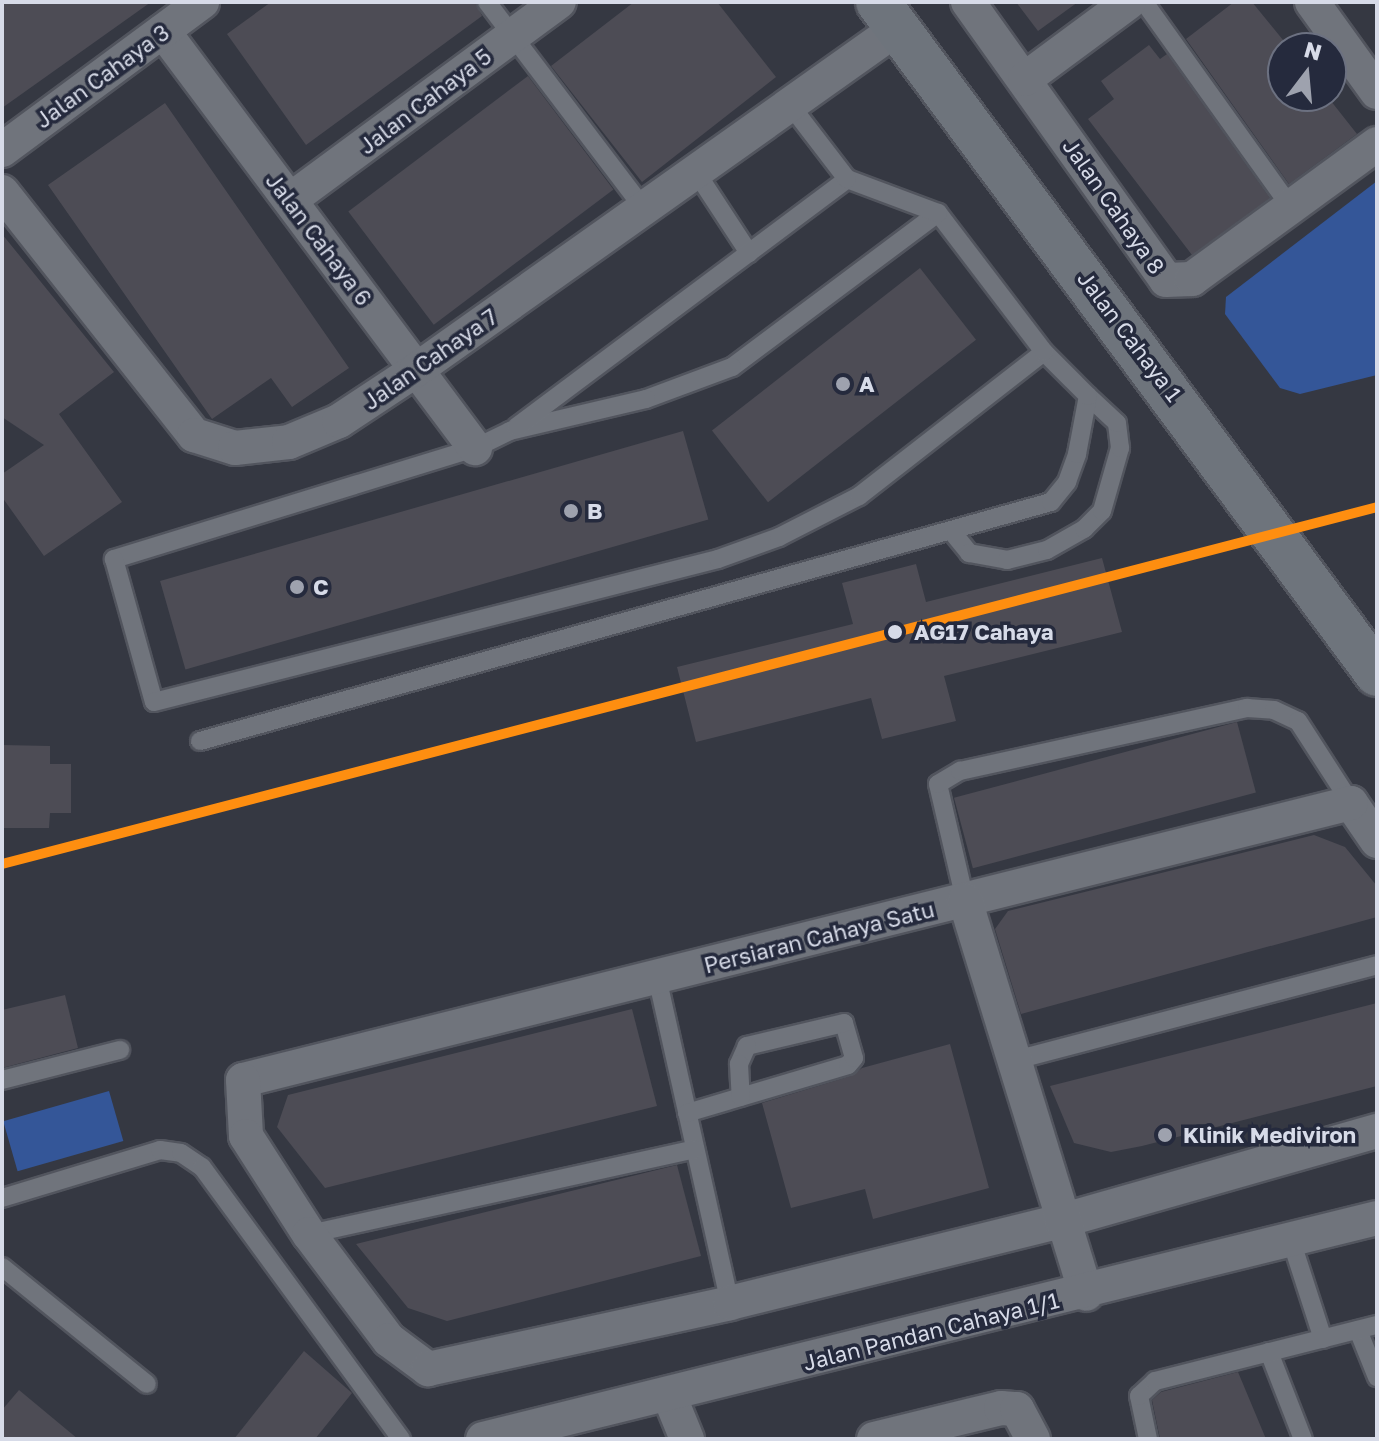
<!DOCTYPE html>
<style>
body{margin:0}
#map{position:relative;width:1379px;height:1441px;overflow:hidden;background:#353842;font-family:"Golos Text",sans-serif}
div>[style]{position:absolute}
.water>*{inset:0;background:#345698;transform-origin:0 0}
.building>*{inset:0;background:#4d4c55;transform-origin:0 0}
.roads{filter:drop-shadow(2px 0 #52555e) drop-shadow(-2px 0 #52555e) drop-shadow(0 2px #52555e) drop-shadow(0 -2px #52555e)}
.lane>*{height:18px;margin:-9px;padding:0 9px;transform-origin:9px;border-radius:9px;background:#70747c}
.street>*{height:34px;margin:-17px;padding:0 17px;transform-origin:17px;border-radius:17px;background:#70747c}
.secondary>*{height:44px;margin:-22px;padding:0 22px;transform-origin:22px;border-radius:22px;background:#6e747c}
.rail-1>*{height:10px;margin:-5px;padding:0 5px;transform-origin:5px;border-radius:5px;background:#fe8e10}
.dots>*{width:22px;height:22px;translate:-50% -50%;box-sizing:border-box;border:4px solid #252a3d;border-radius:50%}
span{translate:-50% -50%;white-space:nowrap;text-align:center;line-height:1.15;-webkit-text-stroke:7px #252a3d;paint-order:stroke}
.street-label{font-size:22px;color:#d7dbe8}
.poi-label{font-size:22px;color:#d7dbe8;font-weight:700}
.left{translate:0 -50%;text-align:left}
.stop-label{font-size:22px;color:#d7dbe8;font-weight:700}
.frame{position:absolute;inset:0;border:4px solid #d7dbe8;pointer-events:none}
.north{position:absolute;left:1267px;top:32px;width:80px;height:80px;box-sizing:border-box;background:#252a3d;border:2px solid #6c7181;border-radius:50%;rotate:16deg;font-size:22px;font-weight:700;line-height:32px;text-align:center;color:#d7dbe8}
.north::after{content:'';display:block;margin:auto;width:28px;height:36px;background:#9ea2ae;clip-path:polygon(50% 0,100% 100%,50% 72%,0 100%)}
</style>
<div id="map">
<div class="water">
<i style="clip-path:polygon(1377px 181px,1377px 375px,1300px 394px,1280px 388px,1225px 314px,1226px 297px)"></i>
<i style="left:109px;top:1091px;width:52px;height:110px;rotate:74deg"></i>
</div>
<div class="building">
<i style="clip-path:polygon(2px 2px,151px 2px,2px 108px)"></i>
<i style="clip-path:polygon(271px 2px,475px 2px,482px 16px,306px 145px,227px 34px)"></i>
<i style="clip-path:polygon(634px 2px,717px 2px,776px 77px,642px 182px,551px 66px)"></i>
<i style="clip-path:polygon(1016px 2px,1078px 2px,1038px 31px)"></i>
<i style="clip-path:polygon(1234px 2px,1252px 2px,1283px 40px,1283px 96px,1327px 96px,1357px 134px,1289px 184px,1186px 39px)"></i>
<i style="clip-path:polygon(1149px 45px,1160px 59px,1167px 54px,1270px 198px,1192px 255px,1088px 119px,1114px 99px,1101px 81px)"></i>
<i style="left:528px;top:76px;width:142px;height:225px;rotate:53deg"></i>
<i style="clip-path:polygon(165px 103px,349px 368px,292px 407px,271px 378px,212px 419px,48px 185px)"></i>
<i style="clip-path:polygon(2px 234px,114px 372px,59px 414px,122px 502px,44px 556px,2px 497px,2px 474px,44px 445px,2px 417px)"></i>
<i style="left:920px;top:268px;width:91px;height:264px;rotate:52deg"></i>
<i style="left:683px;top:431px;width:92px;height:544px;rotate:74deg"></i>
<i style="clip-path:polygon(1102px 558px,1122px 632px,944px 676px,956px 721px,882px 739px,871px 698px,696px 742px,677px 667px,853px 624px,842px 583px,916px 564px,926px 602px)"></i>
<i style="left:1237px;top:722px;width:73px;height:293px;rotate:75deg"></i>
<i style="clip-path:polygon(2px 745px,50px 746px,50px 764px,71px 764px,71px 813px,50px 813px,49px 828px,2px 828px)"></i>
<i style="clip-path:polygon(1314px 835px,1345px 847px,1377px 886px,1377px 917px,1021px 1014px,995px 929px,1008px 911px)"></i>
<i style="clip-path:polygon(65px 995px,78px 1048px,2px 1068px,2px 1010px)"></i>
<i style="clip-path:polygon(1377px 1003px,1377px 1086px,1142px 1146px,1111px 1152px,1074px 1143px,1050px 1086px)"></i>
<i style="clip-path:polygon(632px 1009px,657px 1106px,325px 1188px,277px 1127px,288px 1095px)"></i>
<i style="clip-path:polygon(950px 1044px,989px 1188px,873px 1219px,865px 1189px,791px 1208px,762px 1103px,851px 1076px,862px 1068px)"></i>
<i style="clip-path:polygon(677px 1165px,701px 1256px,447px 1321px,408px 1308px,356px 1244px)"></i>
<i style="clip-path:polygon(304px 1351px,352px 1393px,315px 1439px,234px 1439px)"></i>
<i style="clip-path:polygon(1238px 1372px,1266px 1439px,1160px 1439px,1152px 1400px,1161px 1392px)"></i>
<i style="clip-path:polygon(19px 1390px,78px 1439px,2px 1439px,2px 1410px)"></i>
</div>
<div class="roads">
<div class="lane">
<i style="left:487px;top:2px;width:260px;rotate:52.8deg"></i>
<i style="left:1144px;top:2px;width:252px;rotate:54.4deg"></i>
<i style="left:696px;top:172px;width:97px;rotate:56.8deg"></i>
<i style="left:938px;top:213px;width:257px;rotate:143.2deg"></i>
<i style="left:732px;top:367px;width:92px;rotate:159.6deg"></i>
<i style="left:646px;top:399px;width:140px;rotate:166.8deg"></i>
<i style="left:510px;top:431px;width:39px;rotate:154deg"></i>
<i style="left:475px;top:448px;width:378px;rotate:162.9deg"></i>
<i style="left:114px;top:559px;width:148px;rotate:74.4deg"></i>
<i style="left:154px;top:702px;width:582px;rotate:-14.23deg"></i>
<i style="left:718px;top:559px;width:65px;rotate:-19.8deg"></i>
<i style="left:779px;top:537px;width:90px;rotate:-27.1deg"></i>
<i style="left:859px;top:496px;width:234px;rotate:-37.9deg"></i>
<i style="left:516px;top:427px;width:414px;rotate:-36.8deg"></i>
<i style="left:953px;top:533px;width:26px;rotate:51deg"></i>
<i style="left:969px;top:553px;width:39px;rotate:10deg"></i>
<i style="left:1007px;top:560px;width:41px;rotate:-14deg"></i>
<i style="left:1047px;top:550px;width:43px;rotate:-29.6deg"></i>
<i style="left:1084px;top:529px;width:25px;rotate:-45deg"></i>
<i style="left:1102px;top:511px;width:66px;rotate:-74.1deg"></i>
<i style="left:1120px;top:448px;width:25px;rotate:-97deg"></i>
<i style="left:1117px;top:423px;width:40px;rotate:-137deg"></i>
<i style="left:200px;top:741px;width:884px;rotate:-15.69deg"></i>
<i style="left:1051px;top:502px;width:26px;rotate:-51deg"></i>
<i style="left:1067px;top:482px;width:30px;rotate:-70deg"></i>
<i style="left:1077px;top:454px;width:59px;rotate:-79.3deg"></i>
<i style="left:1088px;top:396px;width:62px;rotate:-135deg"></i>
<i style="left:1044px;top:352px;width:175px;rotate:-127.3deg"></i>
<i style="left:938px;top:213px;width:97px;rotate:-159.5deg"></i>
<i style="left:847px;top:179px;width:92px;rotate:-127.5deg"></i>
<i style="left:965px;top:900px;width:119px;rotate:-103.1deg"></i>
<i style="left:938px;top:784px;width:26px;rotate:-31deg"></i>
<i style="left:960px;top:771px;width:294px;rotate:-12.4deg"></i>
<i style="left:1247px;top:708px;width:27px;rotate:4deg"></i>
<i style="left:1274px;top:710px;width:26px;rotate:25deg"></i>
<i style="left:1298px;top:721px;width:98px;rotate:57.1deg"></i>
<i style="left:657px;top:977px;width:334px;rotate:77.4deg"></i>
<i style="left:1012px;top:1061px;width:377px;rotate:-14.7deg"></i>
<i style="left:2px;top:1080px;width:122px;rotate:-14.3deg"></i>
<i style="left:687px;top:1113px;width:168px;rotate:-16.6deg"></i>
<i style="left:848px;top:1065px;width:9px;rotate:-49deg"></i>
<i style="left:854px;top:1058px;width:36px;rotate:-106deg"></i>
<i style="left:844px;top:1023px;width:100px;rotate:166.7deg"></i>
<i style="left:747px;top:1046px;width:20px;rotate:114deg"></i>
<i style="left:739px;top:1064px;width:33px;rotate:87deg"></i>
<i style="left:2px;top:1198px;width:165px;rotate:-16.9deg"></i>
<i style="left:160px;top:1150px;width:21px;rotate:8deg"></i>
<i style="left:181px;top:1153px;width:25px;rotate:34deg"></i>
<i style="left:202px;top:1167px;width:337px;rotate:53.8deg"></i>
<i style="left:309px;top:1234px;width:395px;rotate:-12.4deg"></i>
<i style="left:1291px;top:1240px;width:104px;rotate:72.1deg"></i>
<i style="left:2px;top:1267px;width:186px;rotate:38.9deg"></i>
<i style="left:1358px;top:1330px;width:51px;rotate:68deg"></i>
<i style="left:1269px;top:1352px;width:93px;rotate:68.7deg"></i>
<i style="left:1148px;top:1439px;width:44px;rotate:-101.8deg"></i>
<i style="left:1139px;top:1396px;width:22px;rotate:-43deg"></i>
<i style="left:1155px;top:1381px;width:229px;rotate:-14.2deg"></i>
</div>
<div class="street">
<i style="left:968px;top:2px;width:341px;rotate:54.5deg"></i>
<i style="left:1166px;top:280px;width:26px;rotate:-2deg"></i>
<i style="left:1192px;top:279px;width:229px;rotate:-36.1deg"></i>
<i style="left:1312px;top:2px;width:111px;rotate:54.2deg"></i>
<i style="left:163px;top:31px;width:521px;rotate:53.2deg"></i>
<i style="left:1025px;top:79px;width:129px;rotate:-36.5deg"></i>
<i style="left:2px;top:150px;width:249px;rotate:-36.5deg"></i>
<i style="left:2px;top:192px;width:310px;rotate:51.7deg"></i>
<i style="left:194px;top:435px;width:43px;rotate:17.6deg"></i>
<i style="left:235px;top:448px;width:54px;rotate:-6.3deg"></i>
<i style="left:289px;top:442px;width:54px;rotate:-22.8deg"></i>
<i style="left:339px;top:421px;width:92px;rotate:-33.5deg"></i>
<i style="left:416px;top:370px;width:591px;rotate:-35.36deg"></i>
<i style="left:290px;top:200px;width:334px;rotate:-36.4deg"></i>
<i style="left:1377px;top:841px;width:46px;rotate:-124.4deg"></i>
<i style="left:1351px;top:803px;width:1142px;rotate:165.96deg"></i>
<i style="left:243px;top:1080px;width:56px;rotate:86.9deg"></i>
<i style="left:246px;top:1136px;width:117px;rotate:57.3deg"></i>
<i style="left:309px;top:1234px;width:133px;rotate:53deg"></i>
<i style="left:389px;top:1340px;width:49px;rotate:36.6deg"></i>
<i style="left:428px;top:1369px;width:309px;rotate:-12.3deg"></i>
<i style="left:730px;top:1303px;width:341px;rotate:-13.9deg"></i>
<i style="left:1061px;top:1221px;width:329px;rotate:-15.9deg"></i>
<i style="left:965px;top:900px;width:412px;rotate:72.9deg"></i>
<i style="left:669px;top:1395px;width:48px;rotate:67.8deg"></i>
<i style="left:483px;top:1439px;width:921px;rotate:-13.89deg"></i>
<i style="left:874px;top:1439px;width:131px;rotate:-13.7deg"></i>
<i style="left:1001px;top:1408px;width:16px;rotate:4deg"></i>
<i style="left:1017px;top:1409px;width:34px;rotate:62deg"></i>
</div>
<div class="secondary">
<i style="left:878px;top:2px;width:837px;rotate:53.4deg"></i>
</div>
</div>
<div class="rail-1">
<i style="left:2px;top:864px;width:1421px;rotate:-14.55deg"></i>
</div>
<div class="dots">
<i style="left:843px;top:384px;background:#9ea2ae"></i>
<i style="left:571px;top:511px;background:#9ea2ae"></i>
<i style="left:297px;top:587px;background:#9ea2ae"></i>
<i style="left:895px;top:632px;background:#d7dbe8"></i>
<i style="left:1165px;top:1135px;background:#9ea2ae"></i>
</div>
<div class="street-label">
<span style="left:102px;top:76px;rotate:-36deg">Jalan Cahaya 3</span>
<span style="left:425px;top:101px;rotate:-37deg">Jalan Cahaya 5</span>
<span style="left:1114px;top:206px;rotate:55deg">Jalan Cahaya 8</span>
<span style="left:319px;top:239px;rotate:53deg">Jalan Cahaya 6</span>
<span style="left:1130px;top:336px;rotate:53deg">Jalan Cahaya 1</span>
<span style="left:430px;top:359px;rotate:-35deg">Jalan Cahaya 7</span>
<span style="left:819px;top:937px;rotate:-14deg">Persiaran Cahaya Satu</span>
<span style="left:931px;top:1331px;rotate:-14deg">Jalan Pandan Cahaya 1/1</span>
</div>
<div class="poi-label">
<span class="left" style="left:859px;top:384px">A</span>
<span class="left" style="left:587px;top:511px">B</span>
<span class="left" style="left:313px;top:587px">C</span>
<span class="left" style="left:1183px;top:1135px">Klinik Mediviron</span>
</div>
<div class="stop-label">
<span class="left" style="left:914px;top:632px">AG17 Cahaya</span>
</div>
<div class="frame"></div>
<div class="north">N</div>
</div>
